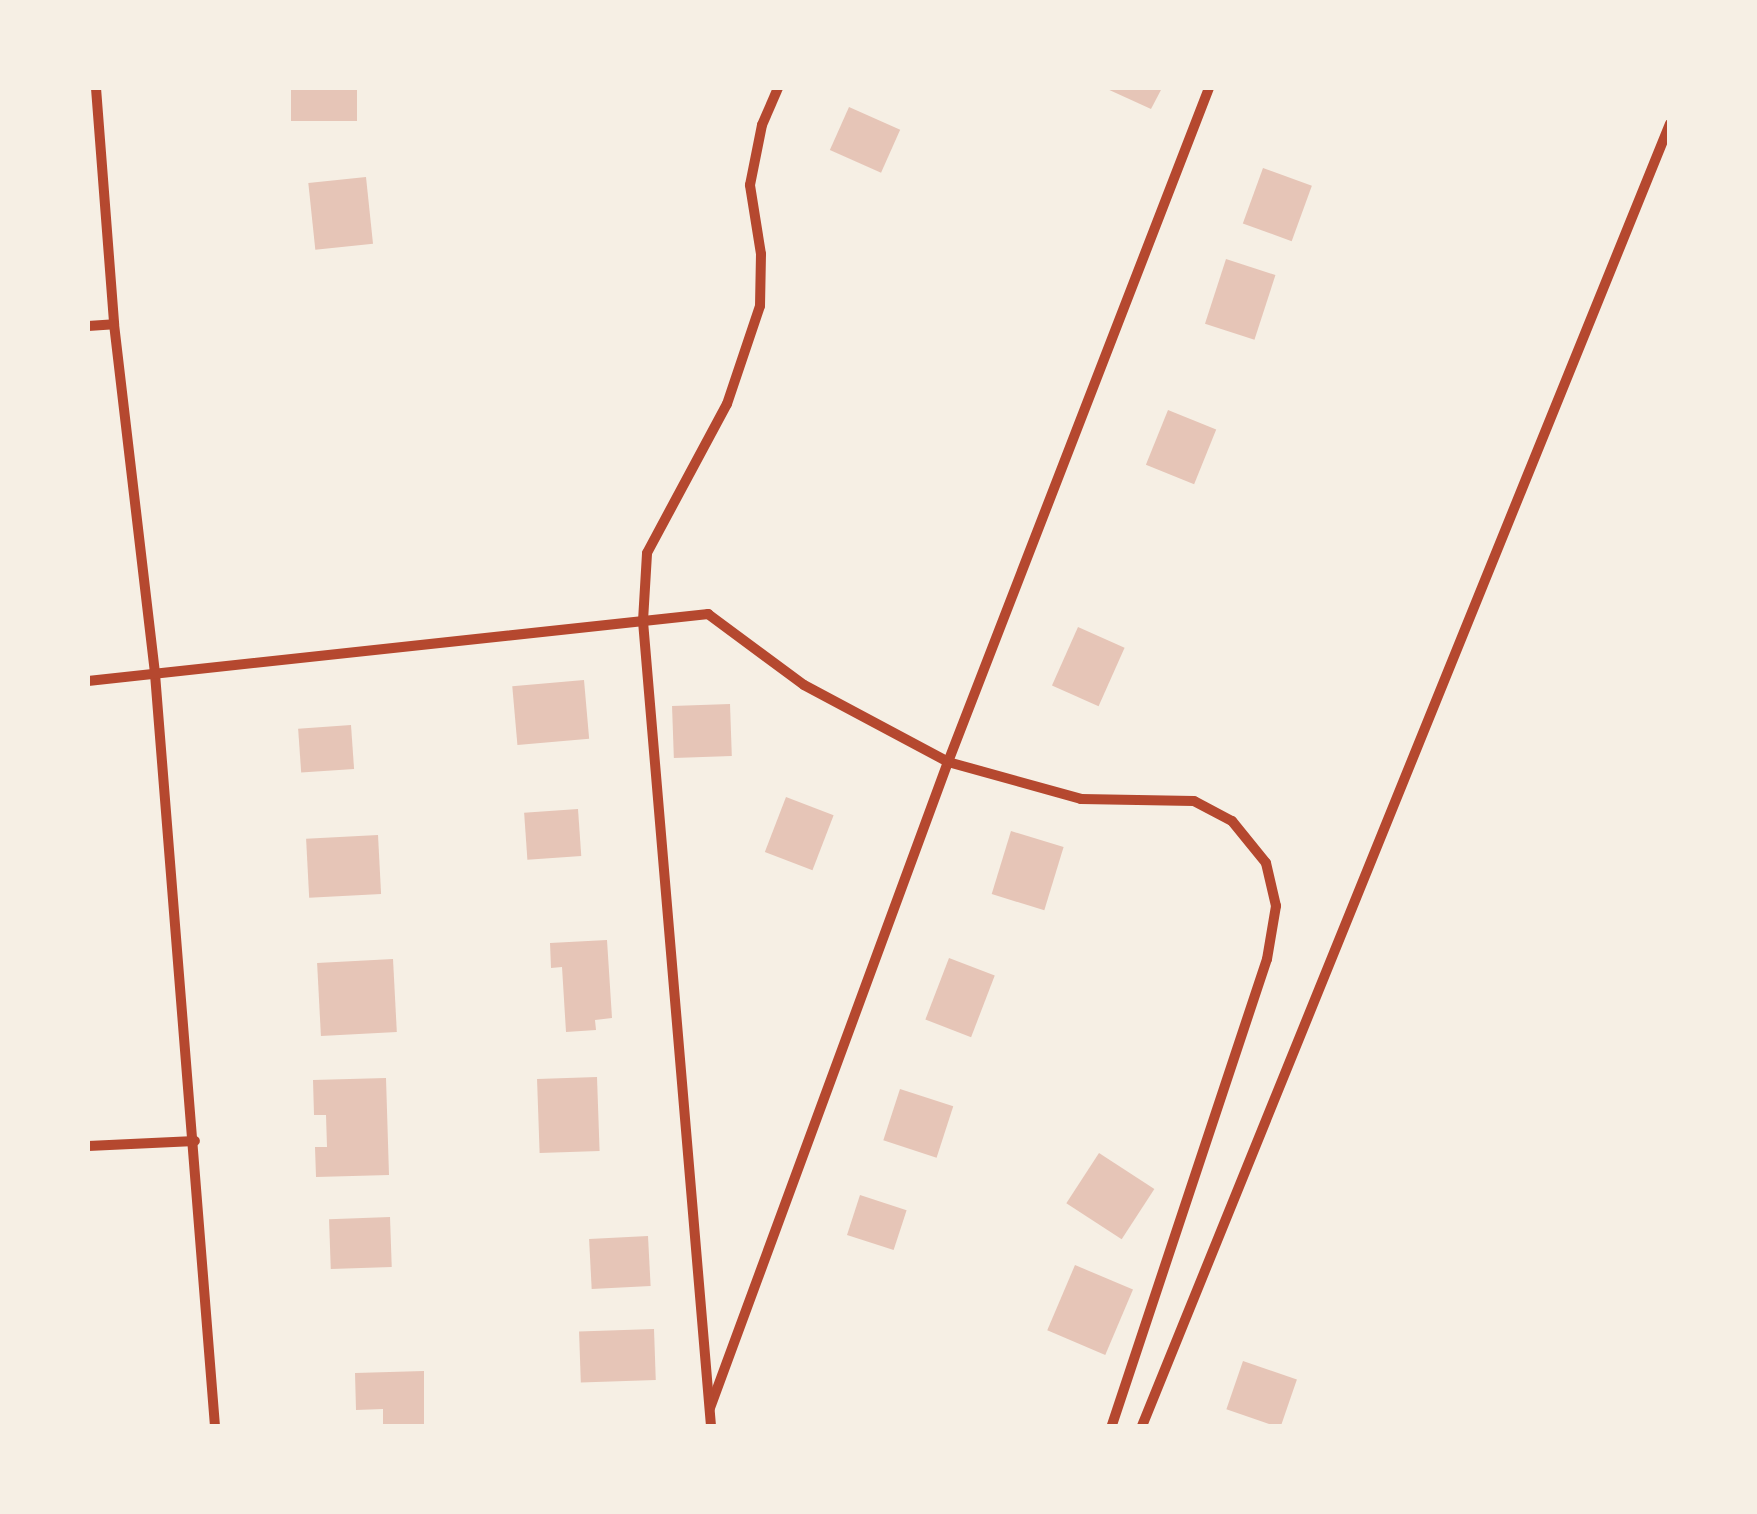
<!DOCTYPE html>
<style>
body{margin:0}
#map{position:relative;width:1757px;height:1514px;overflow:hidden;background:#f6efe4;font-family:"Noto Sans",sans-serif}
div>[style]{position:absolute}
.building>*{inset:0;background:#e6c5b7;transform-origin:0 0}
.minor>*{height:10px;margin:-5px;padding:0 5px;transform-origin:5px;border-radius:5px;background:#b5482f}
span{translate:-50% -50%;white-space:nowrap;text-align:center;line-height:1.15;-webkit-text-stroke:10px #f6efe4;paint-order:stroke}
.frame{position:absolute;inset:0;border:90px solid #f6efe4;pointer-events:none}
</style>
<div id="map">
<div class="building">
<i style="left:291px;top:88px;width:66px;height:33px"></i>
<i style="clip-path:polygon(1105px 88px,1162px 88px,1151px 109px)"></i>
<i style="left:849px;top:107px;width:56px;height:47px;rotate:24deg"></i>
<i style="left:1263px;top:168px;width:52px;height:59px;rotate:20deg"></i>
<i style="left:366px;top:177px;width:67px;height:58px;rotate:84deg"></i>
<i style="left:1226px;top:259px;width:52px;height:68px;rotate:18deg"></i>
<i style="left:1168px;top:410px;width:52px;height:59px;rotate:22deg"></i>
<i style="left:1078px;top:627px;width:51px;height:64px;rotate:24deg"></i>
<i style="left:584px;top:680px;width:59px;height:72px;rotate:85deg"></i>
<i style="left:730px;top:704px;width:52px;height:58px;rotate:88deg"></i>
<i style="left:351px;top:725px;width:44px;height:53px;rotate:86deg"></i>
<i style="left:786px;top:797px;width:51px;height:59px;rotate:21deg"></i>
<i style="left:578px;top:809px;width:47px;height:54px;rotate:86deg"></i>
<i style="left:1011px;top:831px;width:55px;height:66px;rotate:17deg"></i>
<i style="left:378px;top:835px;width:59px;height:72px;rotate:87deg"></i>
<i style="clip-path:polygon(607px 940px,612px 1018px,595px 1020px,596px 1030px,566px 1032px,562px 967px,551px 968px,550px 943px)"></i>
<i style="left:949px;top:958px;width:49px;height:66px;rotate:21deg"></i>
<i style="left:393px;top:959px;width:73px;height:76px;rotate:87deg"></i>
<i style="left:597px;top:1077px;width:74px;height:60px;rotate:88deg"></i>
<i style="clip-path:polygon(386px 1078px,389px 1175px,316px 1177px,315px 1147px,327px 1147px,326px 1115px,314px 1115px,313px 1080px)"></i>
<i style="left:900px;top:1089px;width:56px;height:54px;rotate:18deg"></i>
<i style="left:1099px;top:1153px;width:66px;height:60px;rotate:33deg"></i>
<i style="left:860px;top:1195px;width:49px;height:42px;rotate:18deg"></i>
<i style="left:390px;top:1217px;width:50px;height:61px;rotate:88deg"></i>
<i style="left:648px;top:1236px;width:50px;height:59px;rotate:87deg"></i>
<i style="left:1075px;top:1265px;width:63px;height:71px;rotate:23deg"></i>
<i style="left:654px;top:1329px;width:51px;height:75px;rotate:88deg"></i>
<i style="left:1243px;top:1361px;width:57px;height:51px;rotate:19deg"></i>
<i style="clip-path:polygon(424px 1371px,424px 1425px,383px 1426px,383px 1409px,356px 1410px,355px 1373px)"></i>
</div>
<div class="minor">
<i style="left:96px;top:88px;width:237px;rotate:85.6deg"></i>
<i style="left:114px;top:324px;width:352px;rotate:83.3deg"></i>
<i style="left:155px;top:674px;width:754px;rotate:85.44deg"></i>
<i style="left:88px;top:326px;width:26px;rotate:-4deg"></i>
<i style="left:88px;top:681px;width:624px;rotate:-6.17deg"></i>
<i style="left:708px;top:614px;width:119px;rotate:36.5deg"></i>
<i style="left:804px;top:685px;width:163px;rotate:28.1deg"></i>
<i style="left:948px;top:762px;width:138px;rotate:15.5deg"></i>
<i style="left:1081px;top:799px;width:113px;rotate:1deg"></i>
<i style="left:1194px;top:801px;width:43px;rotate:27.8deg"></i>
<i style="left:1232px;top:821px;width:54px;rotate:51deg"></i>
<i style="left:1266px;top:863px;width:44px;rotate:76.9deg"></i>
<i style="left:1276px;top:906px;width:54px;rotate:99.6deg"></i>
<i style="left:1267px;top:959px;width:492px;rotate:108.4deg"></i>
<i style="left:88px;top:1146px;width:107px;rotate:-2.7deg"></i>
<i style="left:710px;top:1408px;width:688px;rotate:-69.78deg"></i>
<i style="left:948px;top:762px;width:723px;rotate:-68.83deg"></i>
<i style="left:711px;top:1426px;width:808px;rotate:-94.83deg"></i>
<i style="left:643px;top:621px;width:68px;rotate:-86.6deg"></i>
<i style="left:647px;top:553px;width:169px;rotate:-61.8deg"></i>
<i style="left:727px;top:404px;width:103px;rotate:-71.4deg"></i>
<i style="left:760px;top:306px;width:52px;rotate:-88.9deg"></i>
<i style="left:761px;top:254px;width:70px;rotate:-99.1deg"></i>
<i style="left:750px;top:185px;width:61px;rotate:-78.7deg"></i>
<i style="left:762px;top:125px;width:40px;rotate:-66.6deg"></i>
<i style="left:1142px;top:1426px;width:1405px;rotate:-67.93deg"></i>
</div>
<div class="frame"></div>
</div>
